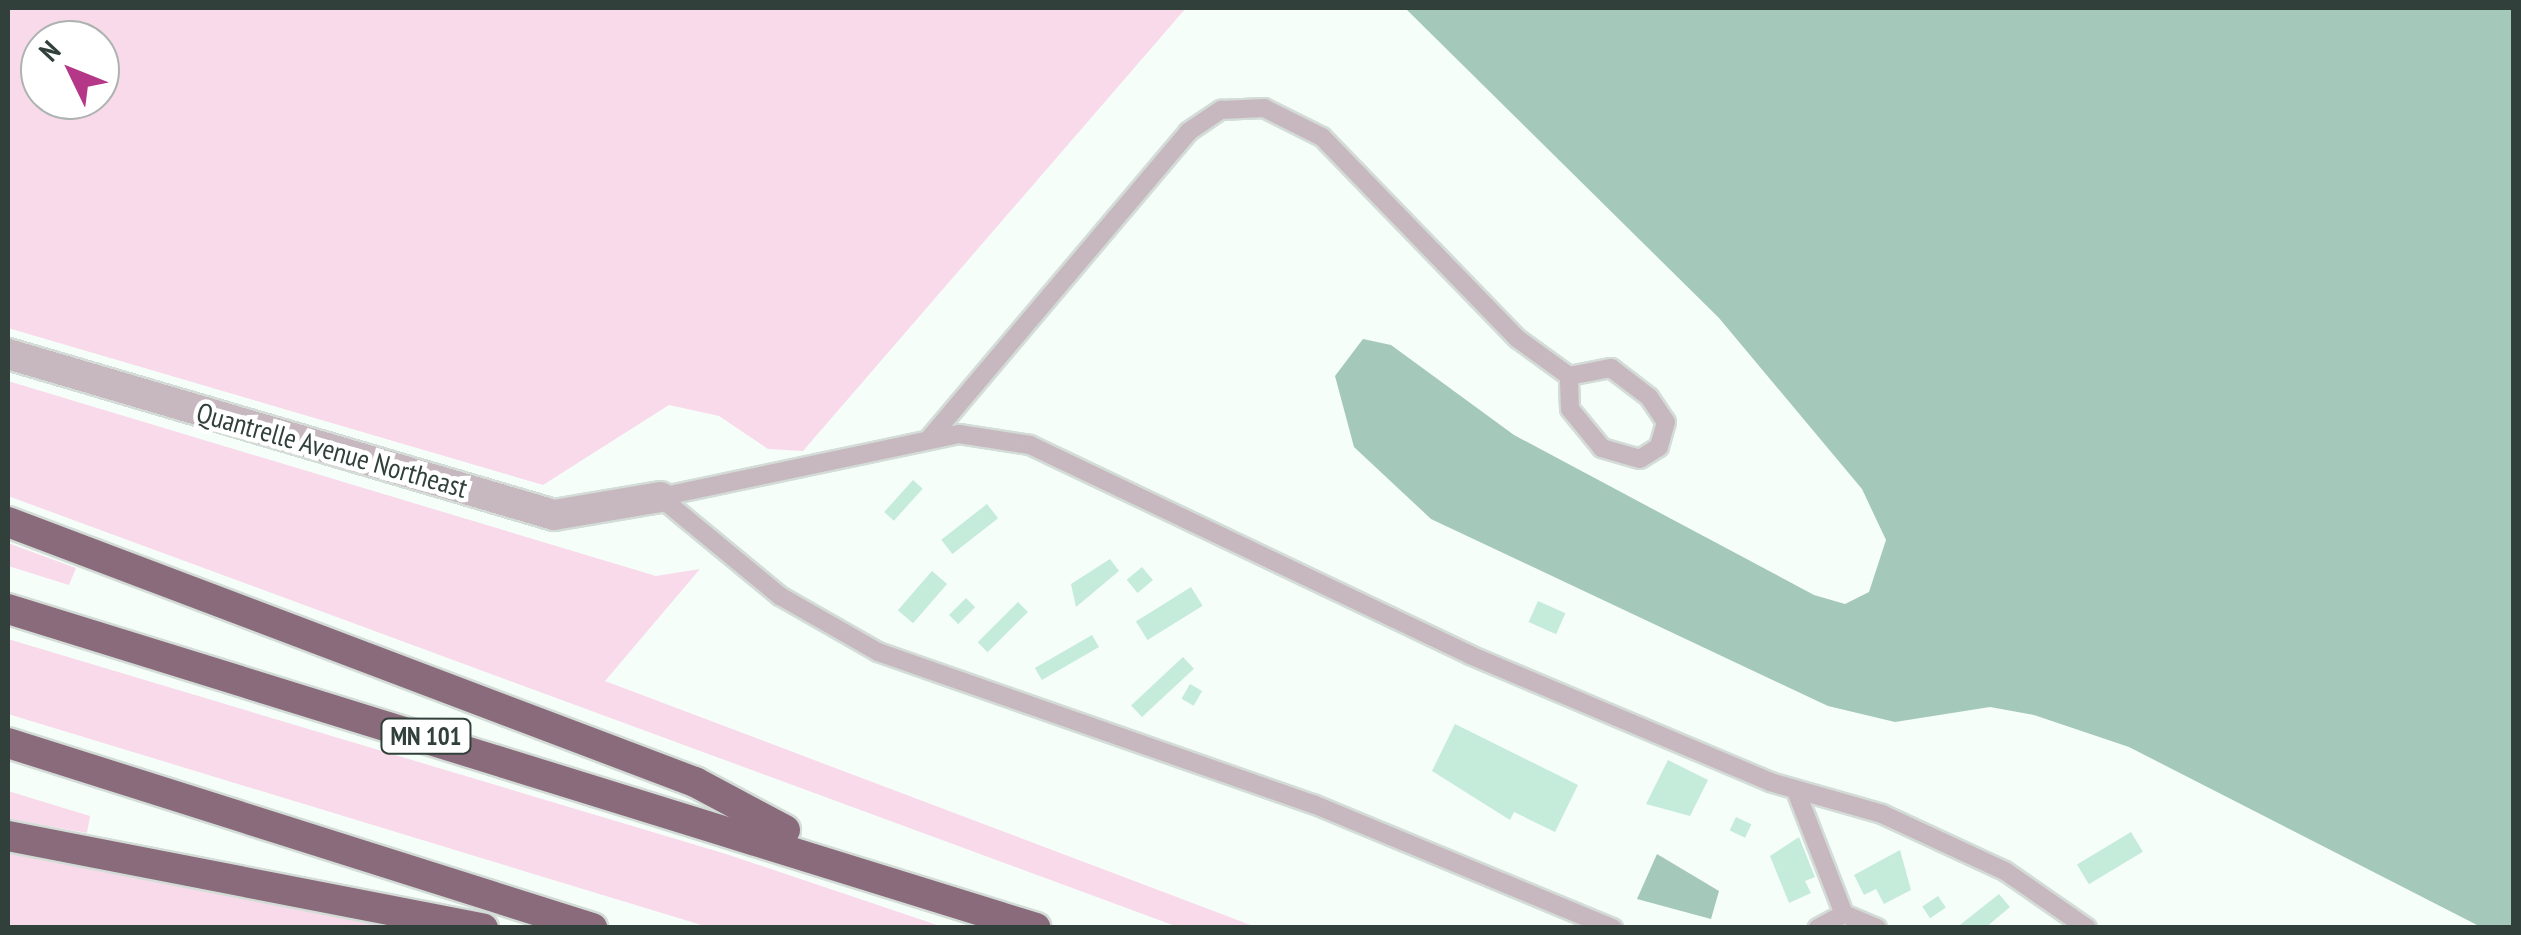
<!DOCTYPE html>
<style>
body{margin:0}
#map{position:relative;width:2521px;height:935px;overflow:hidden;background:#f6fefa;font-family:"PT Sans Narrow",sans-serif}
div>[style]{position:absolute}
.green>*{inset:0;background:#f9daea}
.water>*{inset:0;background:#a4c8b9}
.building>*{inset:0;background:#c5ebdb;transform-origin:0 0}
.roads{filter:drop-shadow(2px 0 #d3dcd7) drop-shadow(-2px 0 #d3dcd7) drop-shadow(0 2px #d3dcd7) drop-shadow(0 -2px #d3dcd7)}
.service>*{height:18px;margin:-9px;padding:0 9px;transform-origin:9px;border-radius:9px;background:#c7b8c0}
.minor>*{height:30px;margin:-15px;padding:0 15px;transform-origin:15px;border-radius:15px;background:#c7b8c0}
.motorway>*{height:30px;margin:-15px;padding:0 15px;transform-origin:15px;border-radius:15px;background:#896b7b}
span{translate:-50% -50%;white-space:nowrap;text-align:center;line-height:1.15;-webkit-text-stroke:9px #fff;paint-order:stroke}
.shield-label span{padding:2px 8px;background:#fff;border:2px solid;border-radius:8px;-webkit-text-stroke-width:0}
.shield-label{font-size:25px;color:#31403a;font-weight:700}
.street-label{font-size:28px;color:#31403a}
.frame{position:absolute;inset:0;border:10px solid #31403a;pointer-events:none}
.north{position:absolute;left:20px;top:20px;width:100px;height:100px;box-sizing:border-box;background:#fff;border:2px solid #adb3b0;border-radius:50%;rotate:313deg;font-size:28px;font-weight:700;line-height:40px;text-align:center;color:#31403a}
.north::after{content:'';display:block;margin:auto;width:35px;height:45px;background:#b53888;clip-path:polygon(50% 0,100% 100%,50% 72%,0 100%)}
</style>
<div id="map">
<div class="green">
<i style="clip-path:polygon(evenodd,8px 8px,1186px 8px,803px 451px,768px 449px,719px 416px,669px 405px,543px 485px,8px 328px,8px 8px,100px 40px,100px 100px,40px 100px,40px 40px,100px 40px)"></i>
<i style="clip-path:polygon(8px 381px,656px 576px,700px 569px,605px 681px,1256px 927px,1178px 927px,8px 496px)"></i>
<i style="clip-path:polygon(8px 543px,76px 568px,69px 585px,8px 566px)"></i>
<i style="clip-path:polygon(8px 639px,726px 854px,943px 927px,708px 927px,8px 714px)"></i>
<i style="clip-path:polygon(8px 791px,90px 816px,87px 833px,8px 819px)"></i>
<i style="clip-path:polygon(8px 850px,325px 912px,384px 927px,8px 927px)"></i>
</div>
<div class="water">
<i style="clip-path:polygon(1405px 8px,2513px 8px,2513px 927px,2481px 927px,2129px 747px,2034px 715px,1990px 707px,1895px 722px,1828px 706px,1431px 519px,1354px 447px,1335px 376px,1363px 339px,1391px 345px,1514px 435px,1814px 595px,1845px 604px,1869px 592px,1886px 540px,1862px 489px,1719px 318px)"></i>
<i style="clip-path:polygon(1657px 854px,1719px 891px,1711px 919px,1637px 899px)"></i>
</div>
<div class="building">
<i style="left:913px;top:480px;width:13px;height:43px;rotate:42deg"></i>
<i style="left:987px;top:504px;width:18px;height:58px;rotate:52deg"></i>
<i style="clip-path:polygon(1110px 559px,1119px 571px,1076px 607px,1071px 584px)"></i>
<i style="left:1142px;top:567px;width:17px;height:20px;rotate:50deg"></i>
<i style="left:932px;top:571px;width:20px;height:52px;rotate:41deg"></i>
<i style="left:1191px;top:587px;width:22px;height:65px;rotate:58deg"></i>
<i style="left:966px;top:598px;width:13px;height:24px;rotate:45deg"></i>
<i style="left:1538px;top:601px;width:30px;height:23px;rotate:24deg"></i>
<i style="left:1018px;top:602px;width:14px;height:57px;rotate:45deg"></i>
<i style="left:1092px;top:635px;width:14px;height:66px;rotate:60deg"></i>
<i style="left:1183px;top:657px;width:16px;height:71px;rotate:47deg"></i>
<i style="left:1190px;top:684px;width:14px;height:17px;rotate:30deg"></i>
<i style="clip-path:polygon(1455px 724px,1578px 785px,1555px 832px,1514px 812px,1510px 820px,1432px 771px)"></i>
<i style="clip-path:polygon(1668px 760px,1708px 780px,1690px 816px,1646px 804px)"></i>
<i style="left:1736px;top:817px;width:17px;height:15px;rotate:25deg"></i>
<i style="left:2131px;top:832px;width:23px;height:63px;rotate:59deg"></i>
<i style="clip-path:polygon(1799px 837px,1815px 877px,1805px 881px,1811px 893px,1789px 903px,1770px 856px)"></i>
<i style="clip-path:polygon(1900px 850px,1911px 890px,1884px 904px,1876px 889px,1864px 895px,1854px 875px)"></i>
<i style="clip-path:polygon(1999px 894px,2010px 907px,1985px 928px,1956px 928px)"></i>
<i style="left:1938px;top:896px;width:14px;height:19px;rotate:56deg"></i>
</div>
<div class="roads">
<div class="service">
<i style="left:929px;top:439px;width:402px;rotate:-49.8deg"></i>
<i style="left:1188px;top:132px;width:40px;rotate:-34deg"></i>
<i style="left:1221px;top:110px;width:43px;rotate:-2.7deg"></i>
<i style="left:1264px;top:108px;width:65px;rotate:26.6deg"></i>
<i style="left:1322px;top:137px;width:281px;rotate:45.9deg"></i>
<i style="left:1518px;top:339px;width:63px;rotate:36deg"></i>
<i style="left:1569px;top:376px;width:43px;rotate:-10.8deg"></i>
<i style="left:1611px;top:368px;width:48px;rotate:37.3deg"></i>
<i style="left:1649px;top:397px;width:30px;rotate:56deg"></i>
<i style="left:1666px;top:422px;width:26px;rotate:106deg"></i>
<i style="left:1659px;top:447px;width:22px;rotate:148deg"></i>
<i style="left:1640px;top:459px;width:40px;rotate:-164deg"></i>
<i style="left:1602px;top:448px;width:50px;rotate:-129.4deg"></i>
<i style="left:1570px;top:409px;width:33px;rotate:-92deg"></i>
<i style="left:660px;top:497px;width:306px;rotate:-11.9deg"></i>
<i style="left:959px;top:434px;width:72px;rotate:8.8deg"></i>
<i style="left:1030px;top:445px;width:488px;rotate:25.5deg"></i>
<i style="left:1470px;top:655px;width:326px;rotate:22.9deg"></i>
<i style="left:1770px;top:782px;width:116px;rotate:15.9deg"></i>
<i style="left:1882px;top:814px;width:136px;rotate:24.9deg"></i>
<i style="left:2005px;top:871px;width:100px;rotate:34.8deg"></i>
<i style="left:660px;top:497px;width:156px;rotate:39.5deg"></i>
<i style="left:780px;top:596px;width:113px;rotate:29.7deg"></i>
<i style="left:878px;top:652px;width:461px;rotate:19.3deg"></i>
<i style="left:1313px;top:804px;width:325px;rotate:22.5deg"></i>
<i style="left:1796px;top:791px;width:132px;rotate:68.7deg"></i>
<i style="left:1844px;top:914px;width:30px;rotate:152deg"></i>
<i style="left:1844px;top:914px;width:36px;rotate:23deg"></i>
</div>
<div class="minor">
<i style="left:8px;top:354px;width:569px;rotate:16.43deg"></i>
<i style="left:554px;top:515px;width:108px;rotate:-9.6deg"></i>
</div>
<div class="motorway">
<i style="left:8px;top:522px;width:735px;rotate:20.73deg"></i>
<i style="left:695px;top:782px;width:102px;rotate:28.1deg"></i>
<i style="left:8px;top:609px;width:1076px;rotate:17.24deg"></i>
<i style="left:8px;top:743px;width:613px;rotate:17.58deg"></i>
<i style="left:8px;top:836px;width:484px;rotate:11deg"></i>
</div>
</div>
<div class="shield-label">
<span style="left:426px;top:736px">MN 101</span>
</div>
<div class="street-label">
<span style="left:332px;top:450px;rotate:16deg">Quantrelle Avenue Northeast</span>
</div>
<div class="frame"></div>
<div class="north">N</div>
</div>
